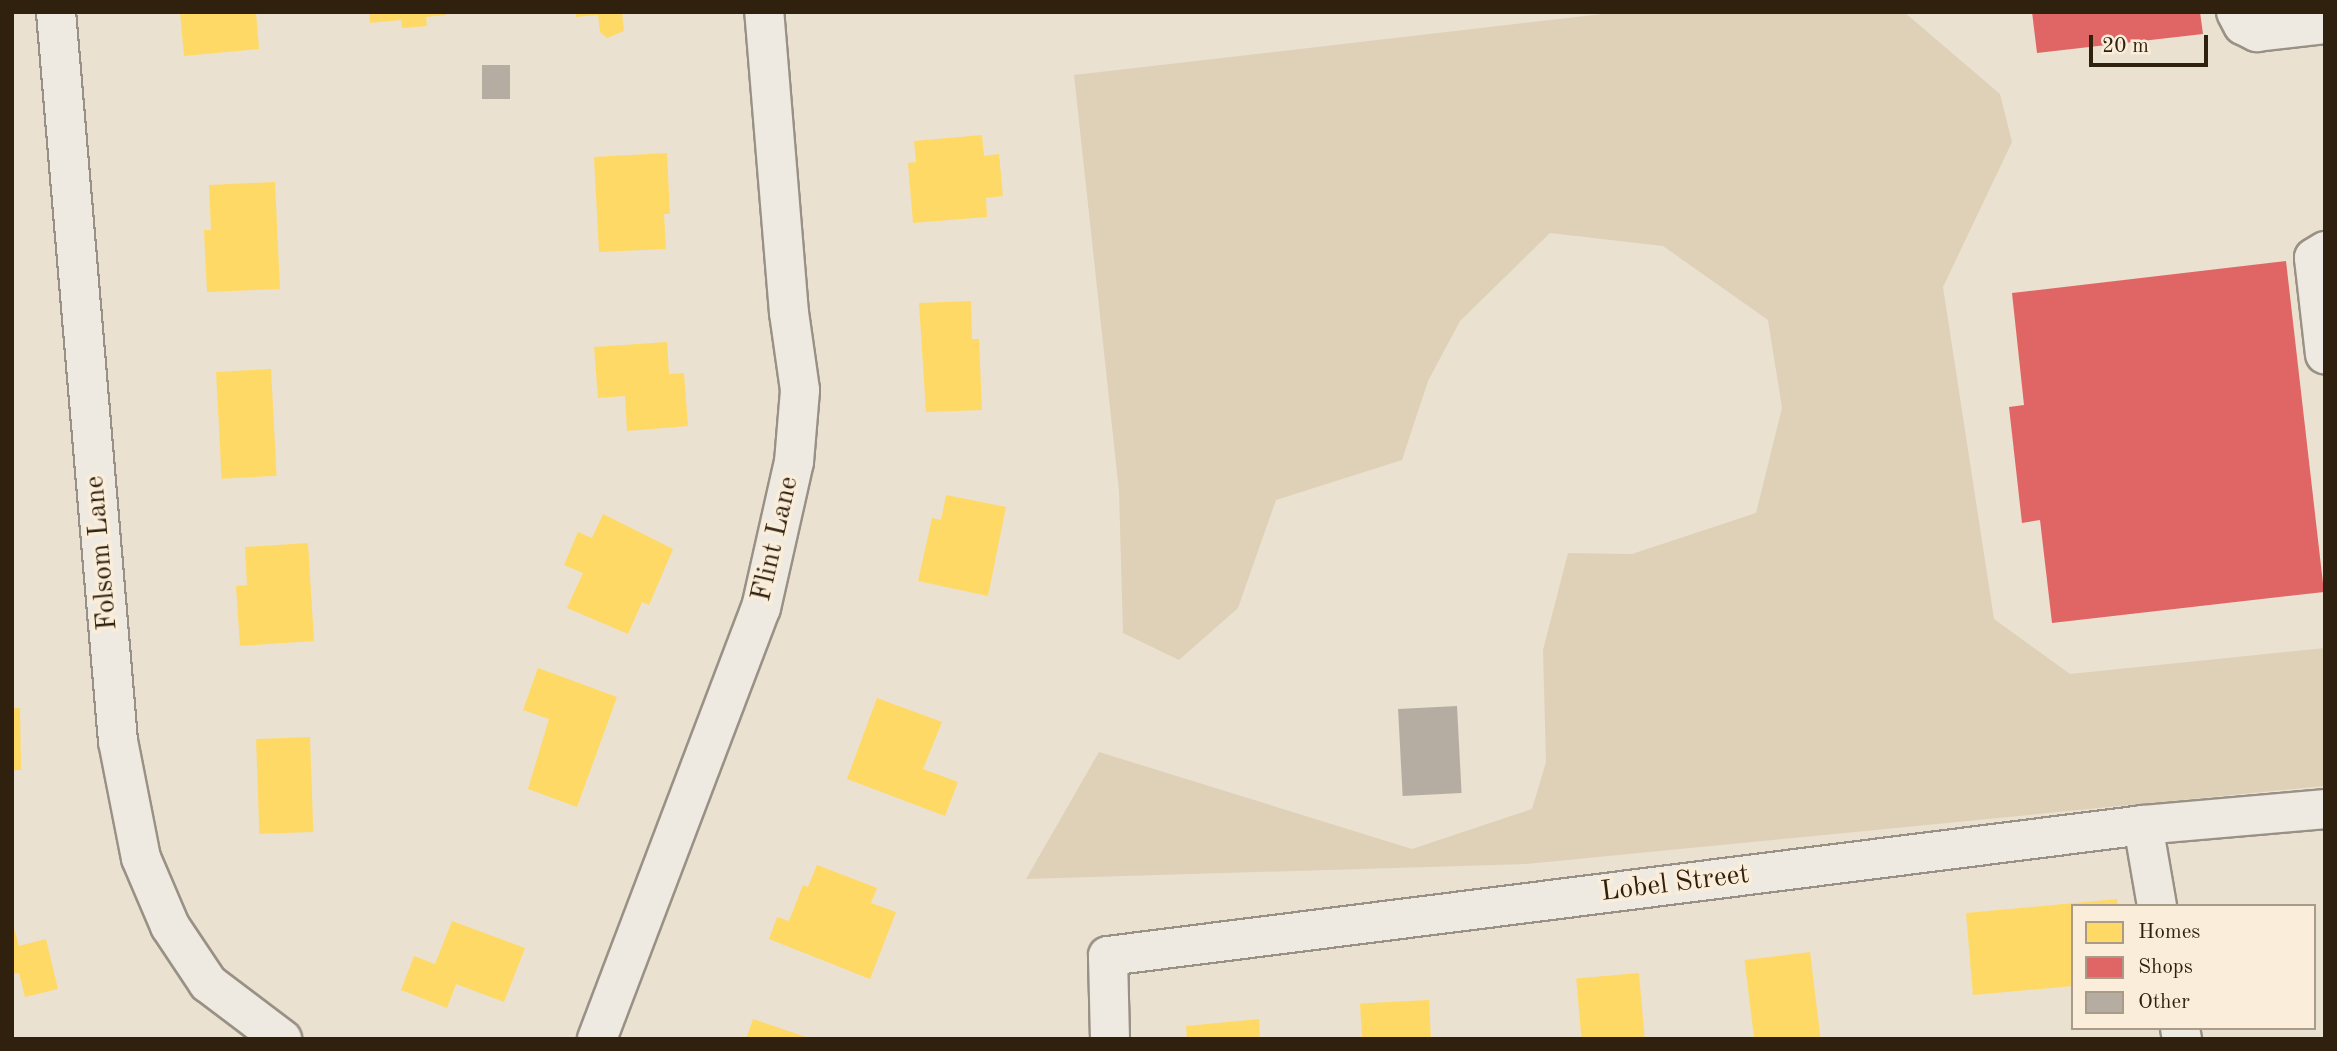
<!DOCTYPE html>
<style>
body{margin:0}
#map{position:relative;width:2337px;height:1051px;overflow:hidden;background:#ebe1d0;font-family:"Old Standard TT",serif}
div>[style]{position:absolute}
.green>*{inset:0;background:#dfd0b8}
.homes>*{inset:0;background:#ffd966;transform-origin:0 0}
.shops>*{inset:0;background:#e06666}
.building>*{inset:0;background:#b5ada1;transform-origin:0 0}
.roads{filter:drop-shadow(2px 0 #999185) drop-shadow(-2px 0 #999185) drop-shadow(0 2px #999185) drop-shadow(0 -2px #999185)}
.minor>*{height:38px;margin:-19px;padding:0 19px;transform-origin:19px;border-radius:19px;background:#eeeae1}
span{translate:-50% -50%;white-space:nowrap;text-align:center;line-height:1.15;-webkit-text-stroke:7px #faedd9;paint-order:stroke}
.street-label{font-size:28px;color:#30210e}
.frame{position:absolute;inset:0;border:14px solid #30210e;pointer-events:none}
.legend{position:absolute;left:2071px;top:904px;width:245px;height:126px;box-sizing:border-box;background:#faedd9;border:2px solid #a99b88;margin:0;padding:9px 12px;list-style:none;font-size:21px;color:#30210e}
.legend li{display:flex;align-items:center;gap:14px;height:35px}
.legend b{width:35px;border:2px solid #a99b88}
.scale{position:absolute;left:2089px;top:35px;width:119px;height:32px;box-sizing:border-box;border:4px solid #30210e;border-top:0;padding-left:9px;font-size:21px;line-height:24px;white-space:nowrap;color:#30210e;-webkit-text-stroke:5px #faedd9;paint-order:stroke}
</style>
<div id="map">
<div class="green">
<i style="clip-path:polygon(1620px 12px,1904px 12px,2000px 94px,2012px 142px,1943px 287px,1994px 619px,2070px 674px,2325px 648px,2325px 786px,1526px 864px,1026px 879px,1099px 752px,1412px 849px,1532px 809px,1546px 762px,1543px 650px,1568px 553px,1632px 554px,1756px 513px,1782px 408px,1768px 320px,1663px 246px,1550px 233px,1460px 321px,1428px 381px,1402px 460px,1276px 500px,1238px 608px,1179px 660px,1123px 633px,1119px 491px,1074px 75px)"></i>
</div>
<div class="homes">
<i style="clip-path:polygon(180px 12px,256px 12px,259px 49px,184px 56px)"></i>
<i style="clip-path:polygon(369px 12px,446px 12px,446px 15px,426px 17px,427px 26px,402px 28px,401px 20px,370px 23px)"></i>
<i style="clip-path:polygon(576px 12px,622px 12px,624px 31px,607px 38px,600px 32px,598px 15px,576px 17px)"></i>
<i style="clip-path:polygon(982px 135px,984px 156px,999px 154px,1003px 196px,986px 198px,987px 217px,913px 223px,908px 163px,916px 162px,914px 141px)"></i>
<i style="clip-path:polygon(667px 153px,670px 214px,664px 214px,666px 249px,599px 252px,594px 157px)"></i>
<i style="clip-path:polygon(275px 182px,280px 289px,207px 292px,204px 230px,211px 230px,209px 185px)"></i>
<i style="clip-path:polygon(971px 301px,972px 339px,979px 339px,982px 410px,926px 412px,919px 303px)"></i>
<i style="clip-path:polygon(667px 342px,669px 374px,684px 373px,688px 426px,627px 431px,625px 396px,598px 398px,594px 347px)"></i>
<i style="left:271px;top:369px;width:107px;height:55px;rotate:87deg"></i>
<i style="clip-path:polygon(946px 495px,1006px 507px,988px 596px,918px 581px,932px 518px,941px 520px)"></i>
<i style="clip-path:polygon(603px 514px,673px 549px,649px 605px,642px 602px,628px 634px,567px 608px,583px 573px,564px 565px,578px 532px,592px 538px)"></i>
<i style="clip-path:polygon(308px 543px,314px 641px,240px 646px,236px 586px,247px 585px,245px 547px)"></i>
<i style="clip-path:polygon(538px 668px,617px 697px,577px 807px,528px 789px,549px 719px,523px 710px)"></i>
<i style="clip-path:polygon(877px 698px,942px 722px,923px 769px,958px 782px,945px 816px,847px 779px)"></i>
<i style="left:20px;top:708px;width:62px;height:8px;rotate:89deg"></i>
<i style="left:310px;top:737px;width:95px;height:54px;rotate:88deg"></i>
<i style="clip-path:polygon(817px 865px,877px 888px,871px 903px,896px 912px,870px 979px,769px 939px,777px 917px,789px 921px,803px 885px,808px 887px)"></i>
<i style="clip-path:polygon(2117px 899px,2118px 906px,2073px 906px,2073px 986px,1973px 995px,1966px 913px)"></i>
<i style="clip-path:polygon(12px 921px,19px 946px,46px 939px,58px 989px,25px 997px,19px 973px,12px 974px)"></i>
<i style="clip-path:polygon(452px 921px,525px 948px,504px 1002px,456px 984px,447px 1008px,401px 990px,414px 956px,435px 964px)"></i>
<i style="left:1810px;top:952px;width:88px;height:66px;rotate:83deg"></i>
<i style="left:1639px;top:973px;width:66px;height:63px;rotate:85deg"></i>
<i style="left:1429px;top:1000px;width:39px;height:69px;rotate:87deg"></i>
<i style="clip-path:polygon(753px 1019px,809px 1038px,809px 1039px,746px 1039px)"></i>
<i style="clip-path:polygon(1259px 1019px,1260px 1039px,1187px 1039px,1186px 1026px)"></i>
</div>
<div class="shops">
<i style="clip-path:polygon(2032px 12px,2200px 12px,2203px 34px,2037px 53px)"></i>
<i style="clip-path:polygon(2286px 261px,2324px 592px,2052px 623px,2040px 520px,2022px 523px,2009px 407px,2024px 405px,2012px 293px)"></i>
</div>
<div class="building">
<i style="left:510px;top:65px;width:34px;height:28px;rotate:90deg"></i>
<i style="left:1457px;top:706px;width:87px;height:59px;rotate:87deg"></i>
</div>
<div class="roads">
<div class="minor">
<i style="left:56px;top:12px;width:732px;rotate:85.14deg"></i>
<i style="left:118px;top:741px;width:119px;rotate:78.9deg"></i>
<i style="left:141px;top:858px;width:74px;rotate:66.9deg"></i>
<i style="left:170px;top:926px;width:69px;rotate:56.3deg"></i>
<i style="left:208px;top:983px;width:93px;rotate:37.1deg"></i>
<i style="left:2236px;top:12px;width:15px;rotate:62deg"></i>
<i style="left:2243px;top:25px;width:16px;rotate:27deg"></i>
<i style="left:2257px;top:32px;width:68px;rotate:-6.7deg"></i>
<i style="left:2325px;top:251px;width:13px;rotate:148deg"></i>
<i style="left:2314px;top:258px;width:97px;rotate:83.5deg"></i>
<i style="left:2143px;top:825px;width:82px;rotate:80.2deg"></i>
<i style="left:2180px;top:1028px;width:11px;rotate:80deg"></i>
<i style="left:597px;top:1039px;width:461px;rotate:-69.2deg"></i>
<i style="left:761px;top:608px;width:150px;rotate:-77.3deg"></i>
<i style="left:794px;top:462px;width:72px;rotate:-85.2deg"></i>
<i style="left:800px;top:390px;width:78px;rotate:-98.1deg"></i>
<i style="left:789px;top:313px;width:302px;rotate:-94.7deg"></i>
<i style="left:1110px;top:1039px;width:83px;rotate:-91.4deg"></i>
<i style="left:1108px;top:956px;width:1043px;rotate:-7.21deg"></i>
<i style="left:2143px;top:825px;width:183px;rotate:-5deg"></i>
</div>
</div>
<div class="street-label">
<span style="left:776px;top:539px;rotate:-77deg">Flint Lane</span>
<span style="left:102px;top:553px;rotate:-95deg">Folsom Lane</span>
<span style="left:1675px;top:884px;rotate:-7deg">Lobel Street</span>
</div>
<div class="frame"></div>
<ul class="legend">
<li><b style="height:19px;background:#ffd966"></b>Homes</li>
<li><b style="height:19px;background:#e06666"></b>Shops</li>
<li><b style="height:19px;background:#b5ada1"></b>Other</li>
</ul>
<div class="scale">20 m</div>
</div>
